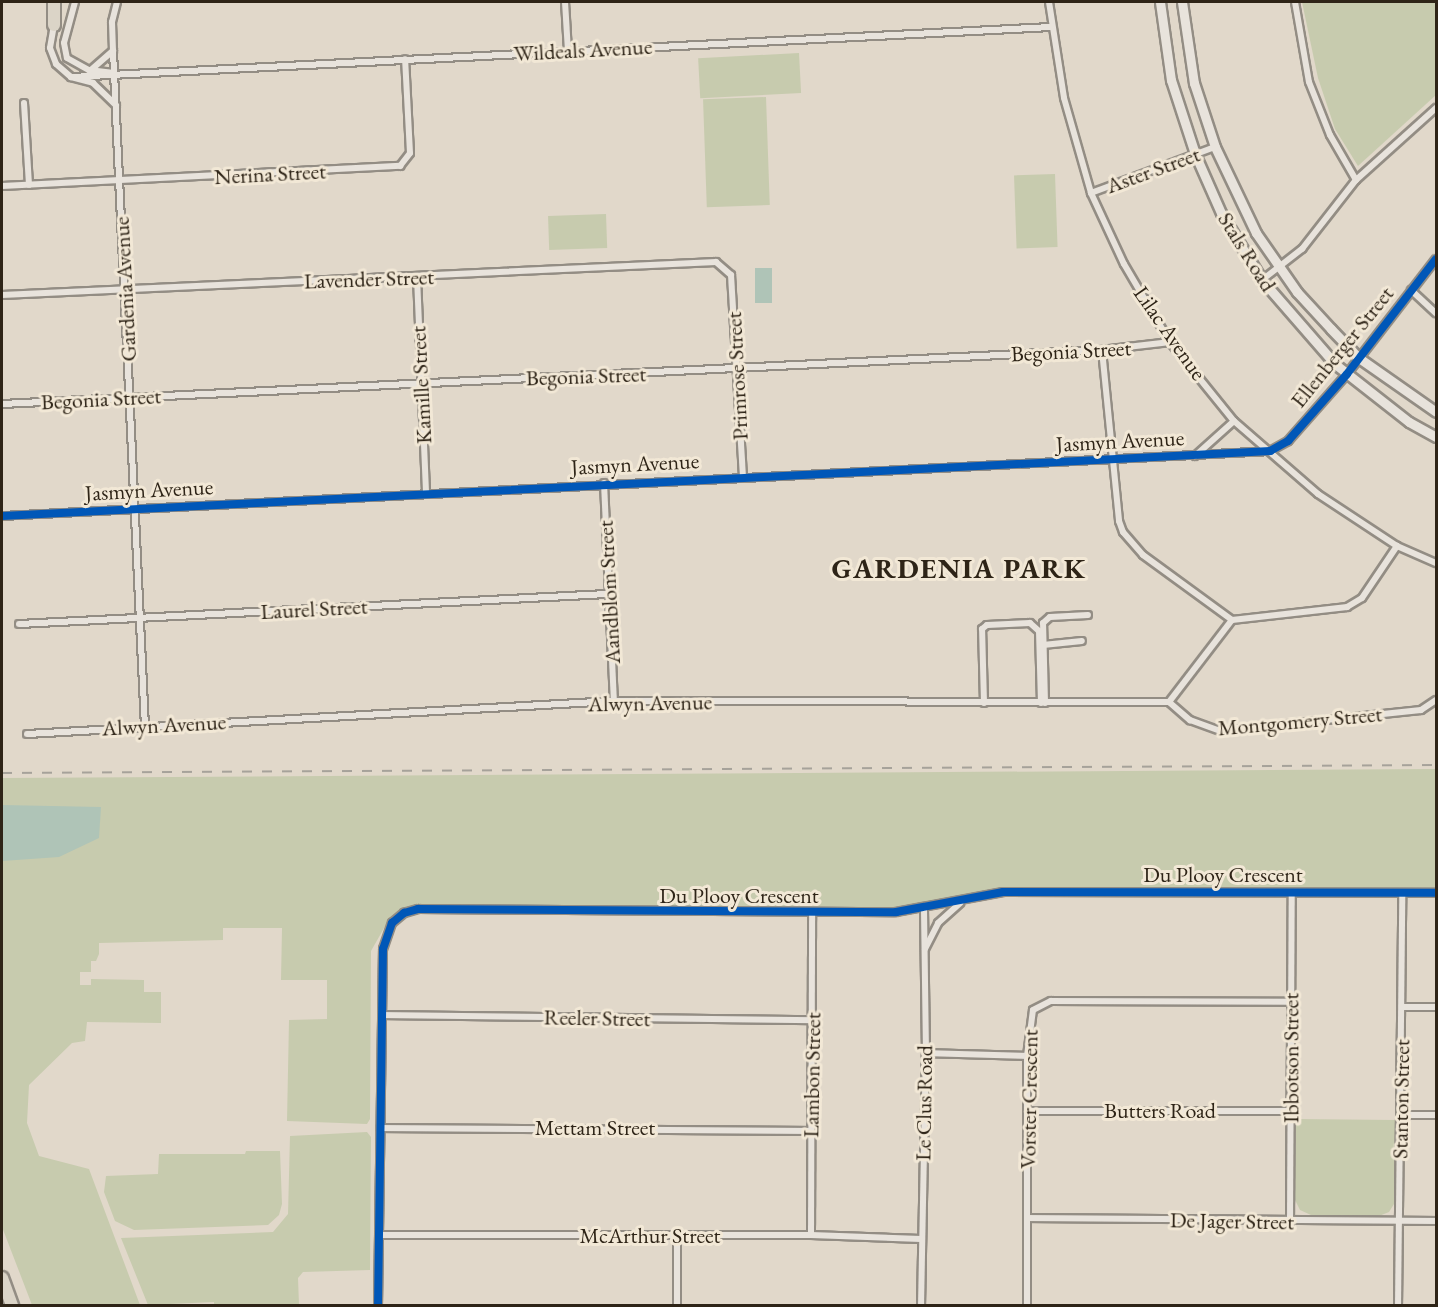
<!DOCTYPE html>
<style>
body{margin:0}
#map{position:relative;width:1438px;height:1307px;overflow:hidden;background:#e1d8ca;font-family:"EB Garamond",serif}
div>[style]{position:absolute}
.green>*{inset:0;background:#c7cbae;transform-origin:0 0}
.water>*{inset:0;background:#afc4b7;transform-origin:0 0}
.roads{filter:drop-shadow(2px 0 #938d84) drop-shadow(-2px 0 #938d84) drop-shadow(0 2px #938d84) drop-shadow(0 -2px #938d84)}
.street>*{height:6px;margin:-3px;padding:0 3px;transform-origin:3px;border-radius:3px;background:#e8e3dc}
.secondary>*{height:9px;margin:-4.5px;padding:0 4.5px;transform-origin:4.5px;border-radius:4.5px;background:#e8e3dc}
.highway>*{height:12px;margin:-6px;padding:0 6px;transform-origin:6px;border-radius:6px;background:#dbd4c7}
.rail>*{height:2px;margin-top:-1px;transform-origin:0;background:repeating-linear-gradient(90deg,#a6a29a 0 10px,transparent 0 20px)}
.cycleway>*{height:8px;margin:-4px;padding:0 4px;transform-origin:4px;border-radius:4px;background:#0057b8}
span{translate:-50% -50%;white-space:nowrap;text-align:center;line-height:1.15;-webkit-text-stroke:6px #f2e8d6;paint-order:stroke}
.street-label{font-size:22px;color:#2e2417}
.district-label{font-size:28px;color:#2e2417;font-weight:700;letter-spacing:1.5px}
.frame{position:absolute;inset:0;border:3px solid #2e2417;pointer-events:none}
</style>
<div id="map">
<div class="green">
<i style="clip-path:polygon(1302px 2px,1436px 2px,1436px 95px,1358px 166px,1335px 129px,1318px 78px)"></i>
<i style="left:799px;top:53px;width:40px;height:101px;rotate:87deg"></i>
<i style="left:766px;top:97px;width:108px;height:63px;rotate:88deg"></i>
<i style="left:1055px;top:174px;width:73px;height:41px;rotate:88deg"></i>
<i style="left:606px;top:214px;width:34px;height:58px;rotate:88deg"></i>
<i style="clip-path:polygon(1436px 769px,1436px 891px,1001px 888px,900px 910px,418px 908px,400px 913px,388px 921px,371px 951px,370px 1119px,367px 1124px,287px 1121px,289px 1020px,327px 1019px,327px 980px,281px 980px,282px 928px,223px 928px,223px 940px,99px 943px,99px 954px,96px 961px,91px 961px,91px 972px,80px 972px,80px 985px,91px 985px,91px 979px,144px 980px,144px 992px,161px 992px,161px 1023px,87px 1022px,85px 1041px,72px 1043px,29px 1085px,27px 1123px,39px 1156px,89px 1169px,140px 1305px,32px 1305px,2px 1227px,2px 778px)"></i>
<i style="clip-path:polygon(1296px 1119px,1395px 1120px,1394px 1204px,1389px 1212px,1379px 1216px,1311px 1215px,1300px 1210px,1294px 1198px)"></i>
<i style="clip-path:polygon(367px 1132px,371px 1137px,370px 1270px,303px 1272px,298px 1278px,299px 1305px,214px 1306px,214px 1302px,148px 1305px,121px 1238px,273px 1232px,288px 1214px,290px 1136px)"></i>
<i style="clip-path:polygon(246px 1151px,280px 1151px,282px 1204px,279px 1215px,268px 1225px,134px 1230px,115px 1221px,104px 1192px,106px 1176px,158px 1174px,159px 1154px,245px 1154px)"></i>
</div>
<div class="water">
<i style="left:755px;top:268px;width:17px;height:35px"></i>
<i style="clip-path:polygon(2px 805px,101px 807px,99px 838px,59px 857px,2px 861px)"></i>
</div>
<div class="roads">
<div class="street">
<i style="left:75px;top:2px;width:42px;rotate:105deg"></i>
<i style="left:64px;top:43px;width:15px;rotate:79deg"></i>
<i style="left:67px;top:58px;width:25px;rotate:29deg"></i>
<i style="left:89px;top:70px;width:25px;rotate:7deg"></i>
<i style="left:117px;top:2px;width:21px;rotate:104deg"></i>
<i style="left:112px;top:22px;width:29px;rotate:88deg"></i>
<i style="left:113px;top:51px;width:676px;rotate:87.29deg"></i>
<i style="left:565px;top:2px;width:49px;rotate:86.5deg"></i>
<i style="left:1049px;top:2px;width:97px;rotate:81.1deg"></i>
<i style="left:1064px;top:98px;width:99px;rotate:74.1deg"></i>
<i style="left:1091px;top:193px;width:78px;rotate:65.1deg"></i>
<i style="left:1124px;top:264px;width:91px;rotate:59.5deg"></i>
<i style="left:1170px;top:342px;width:102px;rotate:51deg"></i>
<i style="left:1234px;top:421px;width:111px;rotate:41deg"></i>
<i style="left:1318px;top:494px;width:95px;rotate:33.4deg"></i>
<i style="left:1397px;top:546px;width:43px;rotate:23.6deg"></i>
<i style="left:1295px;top:2px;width:81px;rotate:80.1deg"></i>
<i style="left:1309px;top:82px;width:57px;rotate:68.4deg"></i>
<i style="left:1330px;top:135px;width:52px;rotate:60deg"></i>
<i style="left:54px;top:25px;width:23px;rotate:100deg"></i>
<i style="left:50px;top:48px;width:17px;rotate:69deg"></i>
<i style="left:56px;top:64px;width:20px;rotate:41deg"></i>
<i style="left:71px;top:77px;width:23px;rotate:15deg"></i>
<i style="left:93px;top:83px;width:32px;rotate:44deg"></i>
<i style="left:92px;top:69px;width:28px;rotate:-41deg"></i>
<i style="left:71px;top:77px;width:982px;rotate:-2.92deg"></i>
<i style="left:24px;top:103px;width:82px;rotate:86.5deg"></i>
<i style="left:2px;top:186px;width:399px;rotate:-2.9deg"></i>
<i style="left:400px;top:166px;width:16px;rotate:-52deg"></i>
<i style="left:410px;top:153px;width:94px;rotate:-93deg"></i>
<i style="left:1091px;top:193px;width:132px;rotate:-20.4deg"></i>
<i style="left:417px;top:277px;width:216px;rotate:87.6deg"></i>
<i style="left:1262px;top:280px;width:51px;rotate:-37.8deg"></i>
<i style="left:1302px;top:249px;width:88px;rotate:-52deg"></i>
<i style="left:1356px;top:180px;width:108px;rotate:-42deg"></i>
<i style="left:1411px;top:290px;width:34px;rotate:43deg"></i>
<i style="left:2px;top:295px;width:715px;rotate:-2.65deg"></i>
<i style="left:716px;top:262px;width:20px;rotate:41deg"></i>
<i style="left:731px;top:275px;width:201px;rotate:86.6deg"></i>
<i style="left:1102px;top:350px;width:172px;rotate:84.3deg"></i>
<i style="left:1119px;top:521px;width:12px;rotate:70deg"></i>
<i style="left:1123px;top:532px;width:30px;rotate:49deg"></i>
<i style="left:1143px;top:555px;width:110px;rotate:36.1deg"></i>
<i style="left:1232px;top:620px;width:116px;rotate:-6.4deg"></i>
<i style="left:1347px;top:607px;width:17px;rotate:-31deg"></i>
<i style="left:1362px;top:598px;width:63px;rotate:-56.1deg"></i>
<i style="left:2px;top:404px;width:1101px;rotate:-2.81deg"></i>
<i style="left:1102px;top:350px;width:68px;rotate:-6.7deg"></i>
<i style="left:1195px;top:456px;width:52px;rotate:-41.9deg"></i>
<i style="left:604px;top:483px;width:218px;rotate:87.4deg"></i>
<i style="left:2px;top:516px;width:1270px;rotate:-2.93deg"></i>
<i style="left:1270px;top:451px;width:21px;rotate:-29deg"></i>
<i style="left:1288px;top:441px;width:89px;rotate:-48.6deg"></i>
<i style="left:1347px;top:374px;width:145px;rotate:-52.3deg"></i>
<i style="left:19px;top:624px;width:590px;rotate:-2.92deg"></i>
<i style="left:1043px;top:645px;width:39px;rotate:-6deg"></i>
<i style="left:1169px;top:702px;width:28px;rotate:41deg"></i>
<i style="left:1190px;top:720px;width:33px;rotate:20deg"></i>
<i style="left:1221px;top:731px;width:201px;rotate:-6deg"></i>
<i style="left:1421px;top:710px;width:18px;rotate:-34deg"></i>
<i style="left:1169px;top:702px;width:103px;rotate:-52.5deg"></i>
<i style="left:984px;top:703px;width:74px;rotate:-91.5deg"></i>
<i style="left:982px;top:629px;width:6px;rotate:-39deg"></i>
<i style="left:987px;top:625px;width:43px;rotate:-2.7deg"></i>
<i style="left:1030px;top:623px;width:12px;rotate:42deg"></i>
<i style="left:1039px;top:631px;width:72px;rotate:88.4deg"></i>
<i style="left:1045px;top:703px;width:80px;rotate:-91.4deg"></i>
<i style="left:1043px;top:623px;width:9px;rotate:-41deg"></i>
<i style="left:1050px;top:617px;width:38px;rotate:-3deg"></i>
<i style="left:27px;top:734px;width:588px;rotate:-3.22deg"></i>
<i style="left:614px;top:701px;width:555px;rotate:0.1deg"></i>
<i style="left:925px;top:949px;width:29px;rotate:-63deg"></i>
<i style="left:938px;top:923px;width:30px;rotate:-42deg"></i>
<i style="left:1402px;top:1007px;width:34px"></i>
<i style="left:382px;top:1015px;width:431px;rotate:0.7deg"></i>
<i style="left:926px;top:1053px;width:101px;rotate:1.7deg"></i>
<i style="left:1029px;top:1111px;width:262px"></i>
<i style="left:1400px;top:1115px;width:36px"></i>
<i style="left:380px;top:1128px;width:431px;rotate:0.4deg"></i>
<i style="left:1027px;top:1218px;width:409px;rotate:0.4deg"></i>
<i style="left:1290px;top:1222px;width:329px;rotate:-89.7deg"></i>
<i style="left:379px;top:1235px;width:432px"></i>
<i style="left:811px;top:1235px;width:110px;rotate:2.1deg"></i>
<i style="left:811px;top:1235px;width:320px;rotate:-89.8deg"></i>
<i style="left:378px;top:1306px;width:357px;rotate:-89.2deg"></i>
<i style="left:383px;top:949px;width:28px;rotate:-71deg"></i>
<i style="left:392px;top:923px;width:16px;rotate:-40deg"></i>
<i style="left:404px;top:913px;width:15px;rotate:-16deg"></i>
<i style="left:418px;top:909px;width:478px;rotate:0.4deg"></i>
<i style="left:896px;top:912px;width:109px;rotate:-10.6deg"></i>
<i style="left:1003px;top:892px;width:433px;rotate:0.1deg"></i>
<i style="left:677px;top:1306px;width:69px;rotate:-90deg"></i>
<i style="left:921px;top:1306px;width:253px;rotate:-88.9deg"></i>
<i style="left:926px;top:1053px;width:145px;rotate:-90.8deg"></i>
<i style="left:1027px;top:1306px;width:250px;rotate:-90deg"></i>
<i style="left:1027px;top:1056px;width:46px;rotate:-82.6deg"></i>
<i style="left:1033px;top:1010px;width:20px;rotate:-27deg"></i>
<i style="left:1051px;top:1001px;width:240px;rotate:0.2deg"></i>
<i style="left:1398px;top:1306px;width:413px;rotate:-89.4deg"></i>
</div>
<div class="secondary">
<i style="left:1160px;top:2px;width:79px;rotate:82deg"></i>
<i style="left:1171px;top:80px;width:78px;rotate:72deg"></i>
<i style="left:1195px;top:154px;width:64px;rotate:66.2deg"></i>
<i style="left:1221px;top:213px;width:79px;rotate:58.5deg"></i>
<i style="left:1262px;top:280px;width:111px;rotate:49deg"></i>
<i style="left:1335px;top:364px;width:94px;rotate:38.1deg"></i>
<i style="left:1409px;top:422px;width:31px;rotate:29deg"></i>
<i style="left:1182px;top:2px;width:82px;rotate:81.6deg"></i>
<i style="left:1194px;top:83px;width:67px;rotate:71.8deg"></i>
<i style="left:1215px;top:147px;width:95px;rotate:64.5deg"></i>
<i style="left:1256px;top:233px;width:72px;rotate:55.2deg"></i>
<i style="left:1297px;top:292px;width:50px;rotate:47.4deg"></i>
<i style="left:1331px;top:329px;width:40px;rotate:46deg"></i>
<i style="left:1359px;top:358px;width:94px;rotate:35deg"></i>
</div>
<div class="highway">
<i style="left:54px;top:2px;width:23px;rotate:90deg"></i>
<i style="left:2px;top:1278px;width:30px;rotate:70deg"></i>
</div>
</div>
<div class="rail">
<i style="left:2px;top:773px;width:1434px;rotate:-0.32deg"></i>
</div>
<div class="cycleway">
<i style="left:2px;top:516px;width:1270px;rotate:-2.93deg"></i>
<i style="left:1270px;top:451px;width:21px;rotate:-29deg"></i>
<i style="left:1288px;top:441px;width:89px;rotate:-48.6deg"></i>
<i style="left:1347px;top:374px;width:145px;rotate:-52.3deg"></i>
<i style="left:378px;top:1306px;width:357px;rotate:-89.2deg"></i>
<i style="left:383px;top:949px;width:28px;rotate:-71deg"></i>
<i style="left:392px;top:923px;width:16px;rotate:-40deg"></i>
<i style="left:404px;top:913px;width:15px;rotate:-16deg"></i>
<i style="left:418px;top:909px;width:478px;rotate:0.4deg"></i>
<i style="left:896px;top:912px;width:109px;rotate:-10.6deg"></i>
<i style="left:1003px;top:892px;width:433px;rotate:0.1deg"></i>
</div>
<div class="street-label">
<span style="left:583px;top:50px;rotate:-3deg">Wildeals Avenue</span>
<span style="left:1153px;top:170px;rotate:-20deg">Aster Street</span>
<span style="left:270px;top:174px;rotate:-3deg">Nerina Street</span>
<span style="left:1247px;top:252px;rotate:58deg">Stals Road</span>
<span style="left:369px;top:279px;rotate:-2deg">Lavender Street</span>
<span style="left:125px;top:289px;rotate:-93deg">Gardenia Avenue</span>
<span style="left:1170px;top:333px;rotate:55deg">Lilac Avenue</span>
<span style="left:1342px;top:347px;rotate:-51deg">Ellenberger Street</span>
<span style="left:1071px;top:351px;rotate:-3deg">Begonia Street</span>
<span style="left:586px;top:376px;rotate:-2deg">Begonia Street</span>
<span style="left:737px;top:376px;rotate:-93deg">Primrose Street</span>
<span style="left:421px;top:385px;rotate:-93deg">Kamille Street</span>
<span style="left:101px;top:399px;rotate:-3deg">Begonia Street</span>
<span style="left:1120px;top:441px;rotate:-3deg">Jasmyn Avenue</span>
<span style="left:635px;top:464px;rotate:-3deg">Jasmyn Avenue</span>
<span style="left:149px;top:490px;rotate:-3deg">Jasmyn Avenue</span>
<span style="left:609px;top:592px;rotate:-93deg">Aandblom Street</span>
<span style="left:314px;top:609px;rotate:-3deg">Laurel Street</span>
<span style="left:650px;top:703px;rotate:-1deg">Alwyn Avenue</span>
<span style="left:1300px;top:721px;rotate:-5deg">Montgomery Street</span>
<span style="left:164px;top:725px;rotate:-3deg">Alwyn Avenue</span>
<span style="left:1223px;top:875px">Du Plooy Crescent</span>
<span style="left:739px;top:896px">Du Plooy Crescent</span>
<span style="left:597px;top:1018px;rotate:1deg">Reeler Street</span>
<span style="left:1291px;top:1058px;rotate:-90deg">Ibbotson Street</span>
<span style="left:812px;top:1075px;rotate:-89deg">Lambon Street</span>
<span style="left:1029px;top:1099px;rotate:-89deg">Vorster Crescent</span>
<span style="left:1401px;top:1099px;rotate:-89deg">Stanton Street</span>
<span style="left:924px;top:1103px;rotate:-89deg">Le Clus Road</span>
<span style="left:1160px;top:1111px">Butters Road</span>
<span style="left:595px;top:1128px">Mettam Street</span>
<span style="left:1232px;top:1221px;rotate:1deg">De Jager Street</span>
<span style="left:650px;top:1236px">McArthur Street</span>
</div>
<div class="district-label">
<span style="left:959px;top:568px">GARDENIA PARK</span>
</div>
<div class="frame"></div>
</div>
